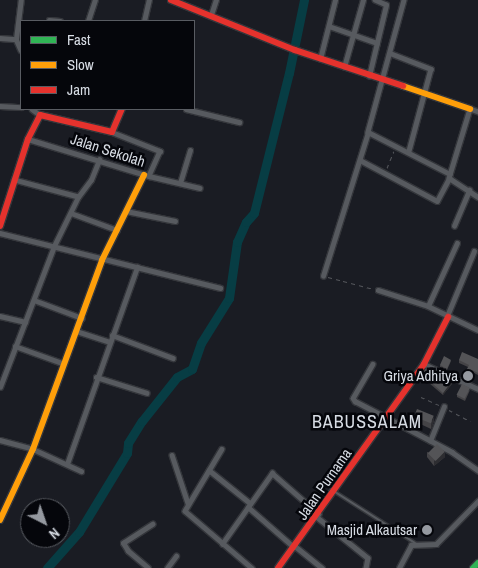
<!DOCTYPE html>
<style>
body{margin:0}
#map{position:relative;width:478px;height:568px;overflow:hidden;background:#1a1c23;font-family:"Archivo Narrow",sans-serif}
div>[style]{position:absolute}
.river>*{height:9px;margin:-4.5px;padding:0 4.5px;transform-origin:4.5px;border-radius:4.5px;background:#073d44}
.path>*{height:1px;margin-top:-0.5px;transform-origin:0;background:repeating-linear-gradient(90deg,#53555a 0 4px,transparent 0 8px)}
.roads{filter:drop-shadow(1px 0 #34363b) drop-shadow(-1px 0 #34363b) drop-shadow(0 1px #34363b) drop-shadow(0 -1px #34363b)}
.lane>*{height:2px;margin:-1px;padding:0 1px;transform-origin:1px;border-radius:1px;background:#575a5f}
.street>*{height:4.5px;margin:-2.25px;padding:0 2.25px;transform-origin:2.25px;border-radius:2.25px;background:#575a5f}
.fast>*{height:6px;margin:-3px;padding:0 3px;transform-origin:3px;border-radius:3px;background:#30b455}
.slow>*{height:6px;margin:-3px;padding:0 3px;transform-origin:3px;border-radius:3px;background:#ff9f0a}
.jam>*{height:6px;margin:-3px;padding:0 3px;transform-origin:3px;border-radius:3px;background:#e5322d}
.wall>*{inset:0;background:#444346}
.shaded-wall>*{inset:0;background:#2d2d31}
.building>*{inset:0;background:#545457;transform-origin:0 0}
.dots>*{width:14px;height:14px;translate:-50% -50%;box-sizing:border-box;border:2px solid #05060b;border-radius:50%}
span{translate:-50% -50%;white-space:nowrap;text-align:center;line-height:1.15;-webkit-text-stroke:5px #05060b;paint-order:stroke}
.street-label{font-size:15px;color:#d7dce4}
.poi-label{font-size:15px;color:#d7dce4}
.right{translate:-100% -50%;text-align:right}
.quarter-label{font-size:18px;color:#d7dce4;letter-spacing:1px}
.legend{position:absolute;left:20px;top:20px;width:175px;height:90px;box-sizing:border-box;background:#05060b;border:1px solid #595c62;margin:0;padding:6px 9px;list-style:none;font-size:15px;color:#d7dce4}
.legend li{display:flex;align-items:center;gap:10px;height:25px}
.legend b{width:25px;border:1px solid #595c62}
.north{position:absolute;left:20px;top:498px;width:50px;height:50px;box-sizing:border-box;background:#05060b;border:1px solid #595c62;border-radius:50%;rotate:139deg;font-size:14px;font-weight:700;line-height:20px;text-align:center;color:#d7dce4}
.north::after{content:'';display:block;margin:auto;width:18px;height:22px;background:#9599a0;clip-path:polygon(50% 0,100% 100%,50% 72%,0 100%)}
</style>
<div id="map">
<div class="river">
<i style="left:47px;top:568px;width:48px;rotate:-48.4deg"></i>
<i style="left:79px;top:532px;width:92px;rotate:-58.7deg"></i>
<i style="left:127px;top:453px;width:10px;rotate:-84deg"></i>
<i style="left:128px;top:443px;width:26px;rotate:-58deg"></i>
<i style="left:142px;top:421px;width:56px;rotate:-51.5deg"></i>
<i style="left:177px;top:377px;width:17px;rotate:-28deg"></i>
<i style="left:192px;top:369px;width:28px;rotate:-71deg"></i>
<i style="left:201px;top:343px;width:53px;rotate:-58.1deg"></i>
<i style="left:229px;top:298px;width:57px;rotate:-81.9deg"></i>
<i style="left:237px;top:242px;width:22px;rotate:-66deg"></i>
<i style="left:246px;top:222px;width:12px;rotate:-48deg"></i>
<i style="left:254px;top:213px;width:144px;rotate:-76deg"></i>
<i style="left:289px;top:73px;width:75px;rotate:-78.4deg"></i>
</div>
<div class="path">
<i style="left:387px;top:168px;width:18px;rotate:-68deg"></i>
<i style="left:328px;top:277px;width:47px;rotate:14.9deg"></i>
<i style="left:421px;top:397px;width:20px;rotate:24deg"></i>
<i style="left:449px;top:410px;width:24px;rotate:28deg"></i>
</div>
<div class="roads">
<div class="lane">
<i style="left:335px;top:492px;width:95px;rotate:32.5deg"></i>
</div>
<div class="street">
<i style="left:404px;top:0;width:137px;rotate:105.3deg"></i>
<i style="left:368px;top:132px;width:92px;rotate:27.1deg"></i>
<i style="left:211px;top:15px;width:16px;rotate:-72deg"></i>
<i style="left:49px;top:20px;width:11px;rotate:5deg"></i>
<i style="left:88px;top:21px;width:22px;rotate:-72deg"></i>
<i style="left:144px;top:21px;width:22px;rotate:-77deg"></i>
<i style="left:329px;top:26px;width:51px;rotate:19.5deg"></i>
<i style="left:0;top:38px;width:16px;rotate:4deg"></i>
<i style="left:16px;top:39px;width:12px;rotate:66deg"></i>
<i style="left:16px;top:39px;width:39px;rotate:-83deg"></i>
<i style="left:390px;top:53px;width:44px;rotate:21.3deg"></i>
<i style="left:431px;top:69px;width:85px;rotate:105deg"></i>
<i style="left:320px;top:59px;width:61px;rotate:-75.7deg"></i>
<i style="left:344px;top:67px;width:70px;rotate:-74.2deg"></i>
<i style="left:369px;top:76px;width:73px;rotate:-76.5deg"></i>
<i style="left:386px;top:5px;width:12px;rotate:-156deg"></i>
<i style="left:0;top:106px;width:21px;rotate:3deg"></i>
<i style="left:32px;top:109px;width:10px;rotate:37deg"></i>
<i style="left:186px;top:109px;width:55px;rotate:13.8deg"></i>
<i style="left:478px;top:112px;width:9px;rotate:-159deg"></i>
<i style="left:470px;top:109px;width:72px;rotate:106.9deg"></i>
<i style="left:449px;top:178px;width:35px;rotate:33deg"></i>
<i style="left:112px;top:132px;width:52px;rotate:21.6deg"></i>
<i style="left:160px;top:151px;width:27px;rotate:114deg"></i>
<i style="left:28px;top:139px;width:127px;rotate:17deg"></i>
<i style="left:149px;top:176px;width:52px;rotate:13.2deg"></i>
<i style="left:360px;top:160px;width:87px;rotate:28deg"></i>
<i style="left:437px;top:201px;width:26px;rotate:-62deg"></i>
<i style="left:180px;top:183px;width:34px;rotate:-73deg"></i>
<i style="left:78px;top:197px;width:21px;rotate:-53deg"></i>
<i style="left:91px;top:180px;width:22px;rotate:-68deg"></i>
<i style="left:126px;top:211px;width:50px;rotate:11.5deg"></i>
<i style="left:71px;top:213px;width:49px;rotate:20.3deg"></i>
<i style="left:454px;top:226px;width:39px;rotate:-67deg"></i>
<i style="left:0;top:233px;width:227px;rotate:14deg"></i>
<i style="left:323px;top:276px;width:151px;rotate:-72.6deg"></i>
<i style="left:378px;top:290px;width:52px;rotate:17.7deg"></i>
<i style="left:428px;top:306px;width:55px;rotate:25.6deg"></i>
<i style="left:34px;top:300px;width:51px;rotate:20.6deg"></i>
<i style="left:428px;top:306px;width:69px;rotate:-65.3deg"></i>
<i style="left:0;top:316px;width:26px;rotate:13deg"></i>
<i style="left:447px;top:316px;width:70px;rotate:-67.4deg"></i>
<i style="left:76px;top:331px;width:35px;rotate:18deg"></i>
<i style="left:112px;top:335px;width:65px;rotate:20.7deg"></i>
<i style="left:15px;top:346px;width:50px;rotate:19.9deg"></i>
<i style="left:373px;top:364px;width:39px;rotate:120deg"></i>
<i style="left:353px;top:398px;width:4px;rotate:56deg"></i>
<i style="left:355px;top:401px;width:110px;rotate:27.7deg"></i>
<i style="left:452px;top:452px;width:32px;rotate:35deg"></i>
<i style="left:424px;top:364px;width:60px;rotate:24.8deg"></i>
<i style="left:96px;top:377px;width:53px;rotate:17.4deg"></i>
<i style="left:0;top:387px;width:151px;rotate:-69deg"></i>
<i style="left:54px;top:246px;width:55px;rotate:-63.9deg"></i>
<i style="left:78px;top:197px;width:66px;rotate:-165.1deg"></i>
<i style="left:0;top:440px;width:34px;rotate:15deg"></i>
<i style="left:33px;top:449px;width:53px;rotate:24.6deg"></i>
<i style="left:430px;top:441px;width:37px;rotate:-68deg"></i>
<i style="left:222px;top:449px;width:72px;rotate:120.8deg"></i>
<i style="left:185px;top:511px;width:88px;rotate:40.4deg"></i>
<i style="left:172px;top:455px;width:51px;rotate:71.6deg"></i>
<i style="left:67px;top:464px;width:209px;rotate:-70.4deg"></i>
<i style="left:209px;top:470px;width:53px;rotate:38.8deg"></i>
<i style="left:248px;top:507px;width:61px;rotate:41deg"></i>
<i style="left:317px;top:517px;width:65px;rotate:38.8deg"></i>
<i style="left:368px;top:558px;width:10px;rotate:101deg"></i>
<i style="left:222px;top:544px;width:87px;rotate:-54.8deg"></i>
<i style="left:272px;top:473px;width:62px;rotate:41.1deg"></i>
<i style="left:295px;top:546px;width:35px;rotate:39deg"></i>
<i style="left:148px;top:568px;width:26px;rotate:-140deg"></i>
<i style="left:128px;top:551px;width:9px;rotate:-122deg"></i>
<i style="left:123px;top:543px;width:35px;rotate:-33deg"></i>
<i style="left:167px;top:568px;width:15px;rotate:-53deg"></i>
<i style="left:399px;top:568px;width:26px;rotate:-62deg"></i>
<i style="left:411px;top:545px;width:25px;rotate:-2deg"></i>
<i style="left:436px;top:544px;width:60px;rotate:-45.7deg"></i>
</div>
<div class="fast">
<i style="left:473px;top:568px;width:7px;rotate:-45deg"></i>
</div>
<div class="slow">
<i style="left:403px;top:86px;width:71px;rotate:18.9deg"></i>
<i style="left:0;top:520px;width:78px;rotate:-65.1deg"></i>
<i style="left:33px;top:449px;width:201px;rotate:-69.9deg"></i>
<i style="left:102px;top:260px;width:95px;rotate:-63.7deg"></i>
</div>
<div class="jam">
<i style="left:171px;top:0;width:134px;rotate:22deg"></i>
<i style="left:295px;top:50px;width:114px;rotate:18.4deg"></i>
<i style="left:0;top:226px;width:91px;rotate:-72.2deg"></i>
<i style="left:28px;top:139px;width:27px;rotate:-63deg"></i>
<i style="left:40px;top:115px;width:74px;rotate:13.3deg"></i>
<i style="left:112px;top:132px;width:25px;rotate:-67deg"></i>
<i style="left:278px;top:568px;width:251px;rotate:-54.4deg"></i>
<i style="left:424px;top:364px;width:53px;rotate:-62.9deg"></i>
</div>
</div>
<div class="wall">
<i style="clip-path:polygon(478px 359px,478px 375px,472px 372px,469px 380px,464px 378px,464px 376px,468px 367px,459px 363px,459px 360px)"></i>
<i style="clip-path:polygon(451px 361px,447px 370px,440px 367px,440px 365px)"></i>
<i style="clip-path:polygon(422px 374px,443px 380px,452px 384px,443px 395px,422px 377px)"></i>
<i style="clip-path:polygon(470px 390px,465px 401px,457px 397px,457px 395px)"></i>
<i style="clip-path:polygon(414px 416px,434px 421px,431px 429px,414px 421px)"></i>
<i style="clip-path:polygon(427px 452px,445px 457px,434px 466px,427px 457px)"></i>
</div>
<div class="shaded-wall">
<i style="clip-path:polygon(452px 381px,452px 384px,443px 395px,443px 393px)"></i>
<i style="clip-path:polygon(434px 416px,434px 421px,431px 429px,431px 424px)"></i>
<i style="clip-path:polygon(445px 452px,445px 457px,434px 466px,434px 461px)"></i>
</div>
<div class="building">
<i style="clip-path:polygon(462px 352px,478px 359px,478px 373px,472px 370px,469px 378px,464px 376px,469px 365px,459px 360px)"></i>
<i style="clip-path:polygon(444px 356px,451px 360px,447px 369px,440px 365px)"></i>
<i style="clip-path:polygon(427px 367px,443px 380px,446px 376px,452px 381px,443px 393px,422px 374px)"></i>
<i style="left:462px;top:384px;width:9px;height:12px;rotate:27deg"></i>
<i style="left:417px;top:409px;width:18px;height:8px;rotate:22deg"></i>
<i style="left:437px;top:444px;width:11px;height:13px;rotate:45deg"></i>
</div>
<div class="dots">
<i style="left:468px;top:376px;background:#9599a0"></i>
<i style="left:427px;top:530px;background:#9599a0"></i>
</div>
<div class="street-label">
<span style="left:108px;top:150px;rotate:18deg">Jalan Sekolah</span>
<span style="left:324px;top:484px;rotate:-55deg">Jalan Purnama</span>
</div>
<div class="poi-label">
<span class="right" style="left:458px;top:376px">Griya Adhitya</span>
<span class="right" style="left:417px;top:530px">Masjid Alkautsar</span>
</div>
<div class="quarter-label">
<span style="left:367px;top:422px">BABUSSALAM</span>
</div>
<ul class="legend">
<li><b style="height:6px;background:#30b455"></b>Fast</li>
<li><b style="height:6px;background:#ff9f0a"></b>Slow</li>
<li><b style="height:6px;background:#e5322d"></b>Jam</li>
</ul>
<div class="north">N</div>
</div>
